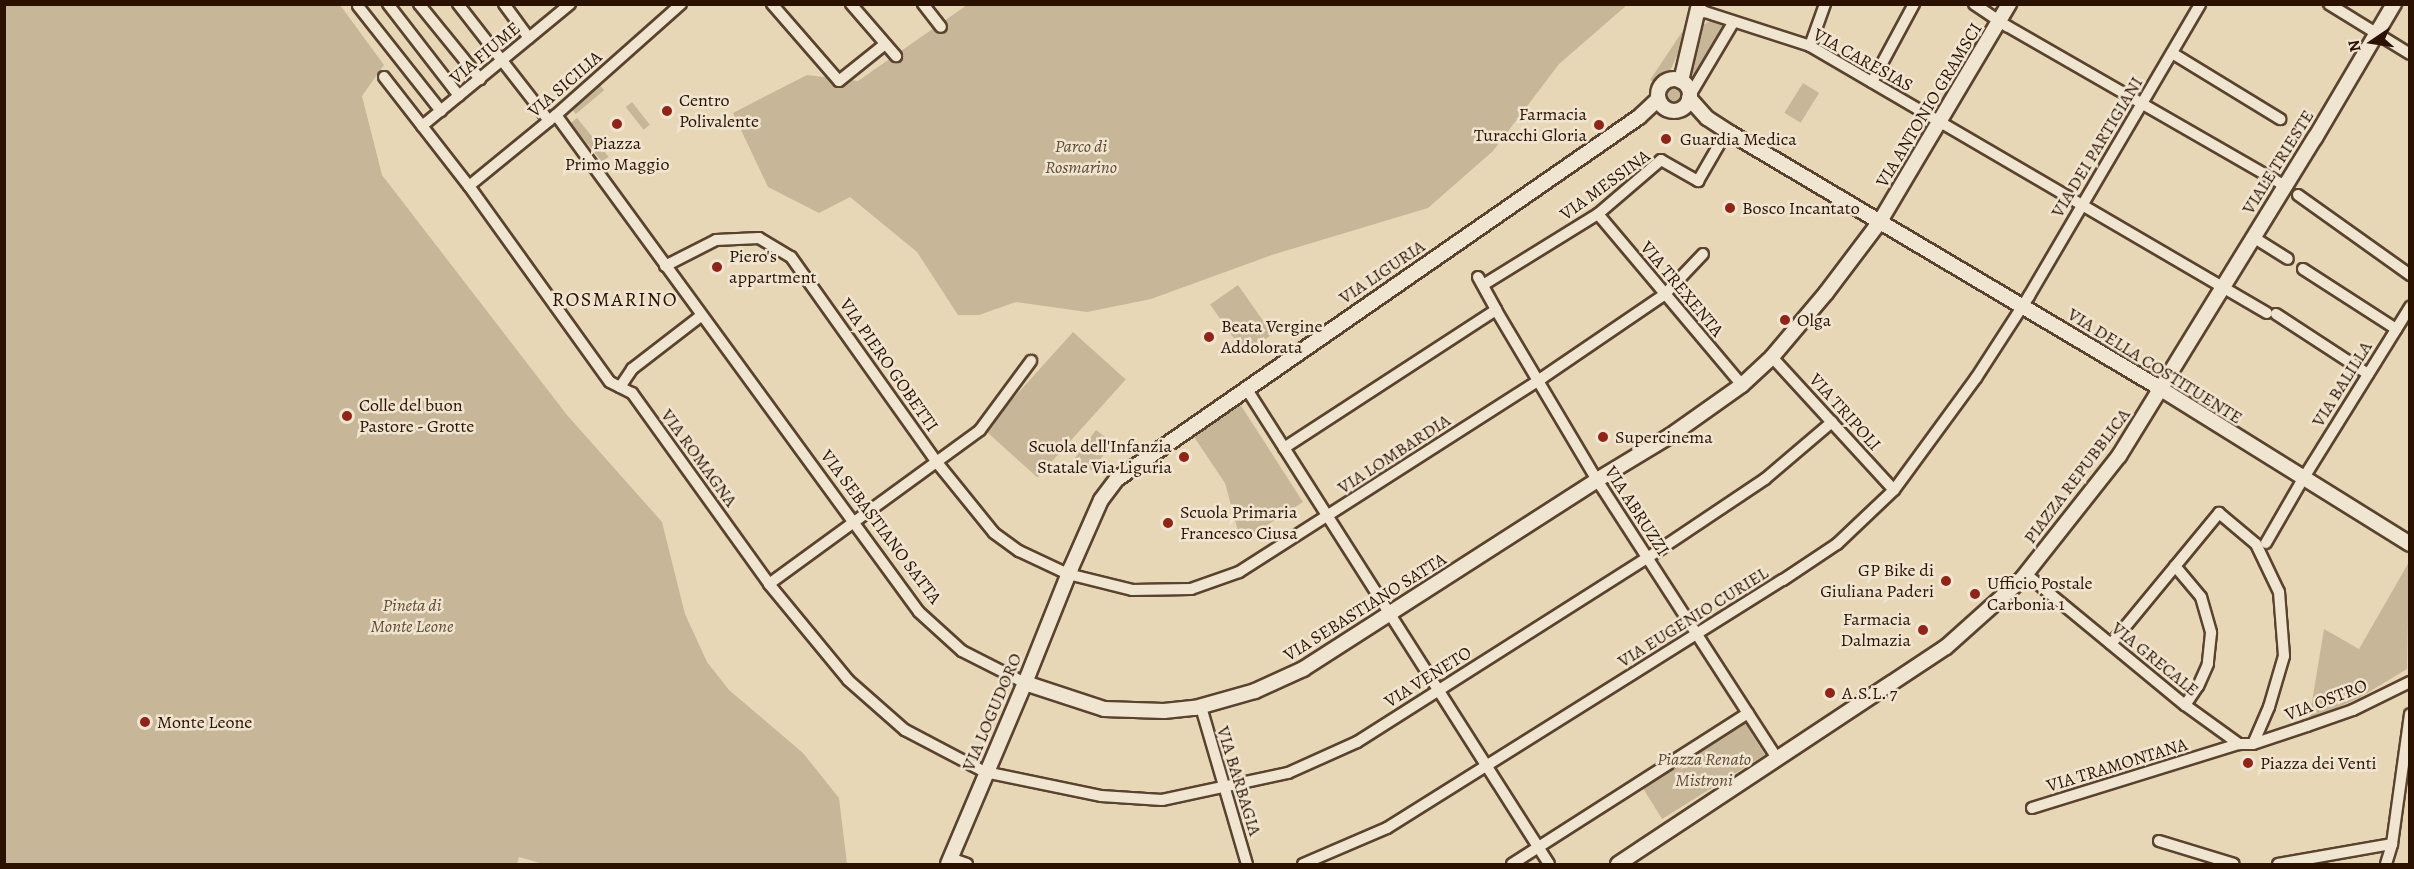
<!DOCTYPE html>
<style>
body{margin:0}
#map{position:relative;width:2414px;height:869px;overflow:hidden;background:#e8d7b7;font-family:Alegreya,serif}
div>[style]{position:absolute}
.green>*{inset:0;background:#c8b698;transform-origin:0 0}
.round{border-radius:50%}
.roads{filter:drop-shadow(2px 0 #5a432e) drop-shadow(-2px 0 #5a432e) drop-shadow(0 2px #5a432e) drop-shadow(0 -2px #5a432e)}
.street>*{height:10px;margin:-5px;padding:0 5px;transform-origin:5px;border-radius:5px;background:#f0e5d0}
.secondary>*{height:14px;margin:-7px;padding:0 7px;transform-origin:7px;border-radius:7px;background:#f0e5d0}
.secondary>.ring{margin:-7px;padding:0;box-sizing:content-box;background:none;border:14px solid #f0e5d0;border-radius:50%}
.dots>*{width:16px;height:16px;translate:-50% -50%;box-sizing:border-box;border:3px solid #f0e5d0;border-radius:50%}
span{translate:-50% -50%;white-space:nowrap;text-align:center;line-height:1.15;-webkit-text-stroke:5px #f0e5d0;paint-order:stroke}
.street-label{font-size:18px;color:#2b1200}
.poi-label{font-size:18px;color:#2b1200}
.left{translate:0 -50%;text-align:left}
.right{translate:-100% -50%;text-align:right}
.park-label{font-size:18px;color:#624b35;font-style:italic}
.neighbourhood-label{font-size:20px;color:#2b1200;letter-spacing:1.5px}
.frame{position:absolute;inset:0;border:6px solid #2b1200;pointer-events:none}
.north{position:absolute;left:2342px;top:12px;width:60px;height:60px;-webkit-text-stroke:4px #f0e5d0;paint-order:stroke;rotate:257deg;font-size:16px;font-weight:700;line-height:24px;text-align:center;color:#2b1200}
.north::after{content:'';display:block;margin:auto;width:21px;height:27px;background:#2b1200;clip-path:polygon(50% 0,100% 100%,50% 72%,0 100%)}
</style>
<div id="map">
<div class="green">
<i style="clip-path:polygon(5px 4px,340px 5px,384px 65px,362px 96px,382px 175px,567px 415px,662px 522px,685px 614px,707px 662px,729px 690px,803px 753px,839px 798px,847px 864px,543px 864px,519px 857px,517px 864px,5px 864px)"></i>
<i style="clip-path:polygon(967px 5px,1627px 5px,1559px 64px,1493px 151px,1428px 208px,1275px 254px,1151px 299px,1087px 312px,1016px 302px,979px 315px,958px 315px,917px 252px,850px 197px,819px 213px,768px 187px,733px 113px,807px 75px,858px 81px)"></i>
<i style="clip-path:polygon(1710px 21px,1730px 26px,1692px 84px,1691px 64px,1703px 25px)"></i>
<i style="clip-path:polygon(1688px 23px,1683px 43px,1668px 75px,1657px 84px,1650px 80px)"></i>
<i style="left:1803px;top:83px;width:19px;height:35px;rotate:32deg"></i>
<i class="round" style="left:1662px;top:83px;width:24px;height:24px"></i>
<i style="left:599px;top:84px;width:8px;height:37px;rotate:50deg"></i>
<i style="left:632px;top:102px;width:29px;height:8px;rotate:52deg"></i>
<i style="left:577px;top:118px;width:50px;height:8px;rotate:51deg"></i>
<i style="left:1238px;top:285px;width:60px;height:34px;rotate:55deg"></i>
<i style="left:1073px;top:332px;width:71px;height:132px;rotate:42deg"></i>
<i style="clip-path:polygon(1240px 404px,1303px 502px,1241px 542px,1225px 483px,1192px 434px)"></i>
<i style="left:1096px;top:430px;width:21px;height:35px;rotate:37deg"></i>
<i style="clip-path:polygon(2409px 562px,2407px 669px,2359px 698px,2309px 720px,2324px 629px,2359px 649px)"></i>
<i style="left:1743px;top:720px;width:41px;height:121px;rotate:58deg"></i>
</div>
<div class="roads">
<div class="street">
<i style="left:388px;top:4px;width:116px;rotate:52.3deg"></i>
<i style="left:419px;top:4px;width:97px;rotate:50.9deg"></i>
<i style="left:458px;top:4px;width:148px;rotate:52.1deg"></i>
<i style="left:504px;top:4px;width:42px;rotate:53.7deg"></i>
<i style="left:772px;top:4px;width:102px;rotate:49deg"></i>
<i style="left:839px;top:81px;width:59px;rotate:-38.8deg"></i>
<i style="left:851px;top:4px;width:69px;rotate:49.1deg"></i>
<i style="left:923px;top:4px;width:29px;rotate:52deg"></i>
<i style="left:1974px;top:4px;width:40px;rotate:34deg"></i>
<i style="left:2007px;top:26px;width:319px;rotate:29.9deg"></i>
<i style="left:2329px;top:4px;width:95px;rotate:31.7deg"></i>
<i style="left:358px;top:6px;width:134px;rotate:51.7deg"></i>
<i style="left:1699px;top:13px;width:6px;rotate:-9deg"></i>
<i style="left:1705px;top:12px;width:110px;rotate:17.9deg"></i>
<i style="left:1810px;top:46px;width:529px;rotate:30.3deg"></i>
<i style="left:1810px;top:46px;width:45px;rotate:-70.3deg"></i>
<i style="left:2172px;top:53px;width:127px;rotate:31.4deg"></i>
<i style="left:384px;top:77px;width:138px;rotate:52.1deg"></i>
<i style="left:469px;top:186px;width:241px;rotate:54.3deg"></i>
<i style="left:610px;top:382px;width:25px;rotate:27deg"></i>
<i style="left:632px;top:393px;width:235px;rotate:54.3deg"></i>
<i style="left:769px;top:584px;width:124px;rotate:50.5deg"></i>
<i style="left:848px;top:680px;width:76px;rotate:41.3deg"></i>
<i style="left:905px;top:730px;width:90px;rotate:27.7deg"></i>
<i style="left:985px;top:772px;width:118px;rotate:11.7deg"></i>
<i style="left:1101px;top:796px;width:61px;rotate:3.8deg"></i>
<i style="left:1162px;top:800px;width:129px;rotate:-12.1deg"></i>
<i style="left:1288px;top:773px;width:76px;rotate:-24.2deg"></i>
<i style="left:1357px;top:742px;width:343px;rotate:-32.4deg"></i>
<i style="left:1647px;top:558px;width:142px;rotate:-33.8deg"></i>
<i style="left:1765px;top:479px;width:88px;rotate:-40.4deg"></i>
<i style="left:1872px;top:82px;width:89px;rotate:-61.7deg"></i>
<i style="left:1689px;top:97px;width:86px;rotate:-59.3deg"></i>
<i style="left:556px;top:115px;width:615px;rotate:53.86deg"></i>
<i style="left:919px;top:612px;width:58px;rotate:42.2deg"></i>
<i style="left:962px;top:651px;width:71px;rotate:26.9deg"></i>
<i style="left:422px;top:126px;width:192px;rotate:-39.5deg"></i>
<i style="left:469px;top:186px;width:112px;rotate:-39.2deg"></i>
<i style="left:556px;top:115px;width:167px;rotate:-41.6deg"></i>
<i style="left:2298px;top:195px;width:138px;rotate:35.5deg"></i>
<i style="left:1598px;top:214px;width:224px;rotate:49.9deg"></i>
<i style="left:2253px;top:237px;width:41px;rotate:32.2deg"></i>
<i style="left:665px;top:266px;width:57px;rotate:-27deg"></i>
<i style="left:716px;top:240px;width:43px;rotate:-2.7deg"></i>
<i style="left:759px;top:238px;width:37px;rotate:31deg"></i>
<i style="left:791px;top:257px;width:255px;rotate:54.6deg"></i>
<i style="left:939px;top:465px;width:87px;rotate:51deg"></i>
<i style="left:994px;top:533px;width:31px;rotate:36deg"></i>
<i style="left:1019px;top:551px;width:54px;rotate:25.1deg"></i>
<i style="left:1068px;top:574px;width:66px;rotate:14deg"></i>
<i style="left:1132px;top:590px;width:59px;rotate:-1deg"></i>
<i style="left:1191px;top:589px;width:51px;rotate:-19.5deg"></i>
<i style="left:1239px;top:572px;width:360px;rotate:-32.6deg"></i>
<i style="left:1542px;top:378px;width:149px;rotate:-34.3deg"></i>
<i style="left:1665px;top:294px;width:55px;rotate:-46.5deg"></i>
<i style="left:2303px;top:269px;width:111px;rotate:32.8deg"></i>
<i style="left:1478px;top:277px;width:38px;rotate:61deg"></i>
<i style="left:1496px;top:310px;width:198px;rotate:59.3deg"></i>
<i style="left:1597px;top:480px;width:331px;rotate:57.1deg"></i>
<i style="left:1483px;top:285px;width:135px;rotate:-31.7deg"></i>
<i style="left:1598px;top:214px;width:83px;rotate:-40.6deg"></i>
<i style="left:1661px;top:160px;width:43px;rotate:29.6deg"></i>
<i style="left:1698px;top:181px;width:58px;rotate:-59.9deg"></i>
<i style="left:2276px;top:314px;width:110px;rotate:33.1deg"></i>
<i style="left:1772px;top:357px;width:180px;rotate:47.5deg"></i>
<i style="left:620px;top:387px;width:22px;rotate:-56deg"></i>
<i style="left:632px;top:369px;width:88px;rotate:-37.6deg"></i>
<i style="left:1246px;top:388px;width:564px;rotate:57.52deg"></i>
<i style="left:1284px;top:448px;width:253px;rotate:-33.1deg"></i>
<i style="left:2266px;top:543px;width:74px;rotate:-60deg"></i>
<i style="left:2303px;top:479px;width:203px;rotate:-58.1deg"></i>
<i style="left:2175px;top:566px;width:40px;rotate:50deg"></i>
<i style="left:2201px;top:597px;width:37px;rotate:74deg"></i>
<i style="left:2211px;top:633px;width:31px;rotate:96deg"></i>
<i style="left:2208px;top:664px;width:24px;rotate:114deg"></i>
<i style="left:2198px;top:686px;width:23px;rotate:124deg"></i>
<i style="left:2026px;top:574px;width:206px;rotate:39.5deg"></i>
<i style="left:2185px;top:705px;width:67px;rotate:35.8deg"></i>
<i style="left:769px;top:584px;width:261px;rotate:-36.1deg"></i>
<i style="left:980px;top:430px;width:86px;rotate:-53.5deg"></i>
<i style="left:2111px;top:644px;width:170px;rotate:-50.5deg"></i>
<i style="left:2219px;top:513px;width:48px;rotate:40deg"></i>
<i style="left:2256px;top:544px;width:53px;rotate:64.4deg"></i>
<i style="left:2279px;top:592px;width:64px;rotate:85.5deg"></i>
<i style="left:2284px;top:656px;width:53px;rotate:106.4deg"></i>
<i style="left:2269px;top:707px;width:40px;rotate:113.4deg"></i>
<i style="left:1201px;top:707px;width:164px;rotate:73.7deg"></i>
<i style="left:2032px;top:808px;width:217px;rotate:-17.2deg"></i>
<i style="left:2239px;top:744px;width:14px"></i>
<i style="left:2253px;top:744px;width:57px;rotate:-18.4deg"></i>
<i style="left:2307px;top:726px;width:49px;rotate:-19.2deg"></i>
<i style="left:2353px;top:710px;width:64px;rotate:-26.2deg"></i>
<i style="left:2159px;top:841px;width:78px;rotate:17deg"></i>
<i style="left:950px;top:858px;width:18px;rotate:19deg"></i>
<i style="left:1303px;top:864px;width:91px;rotate:-23.2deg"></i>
<i style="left:1387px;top:828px;width:467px;rotate:-32.1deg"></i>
<i style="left:1783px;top:580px;width:65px;rotate:-33.7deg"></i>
<i style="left:1837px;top:544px;width:79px;rotate:-43.5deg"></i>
<i style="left:1894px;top:490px;width:139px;rotate:-53.8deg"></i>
<i style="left:1976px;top:378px;width:98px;rotate:-57.1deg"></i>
<i style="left:2029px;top:296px;width:338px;rotate:-59.6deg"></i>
<i style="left:1512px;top:864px;width:280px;rotate:-32.6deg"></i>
<i style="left:2278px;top:864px;width:116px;rotate:-10deg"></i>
<i style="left:2386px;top:864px;width:21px;rotate:-73deg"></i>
<i style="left:2392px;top:844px;width:131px;rotate:-82.1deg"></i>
</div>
<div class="secondary">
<i class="ring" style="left:1658px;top:79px;width:18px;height:18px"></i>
<i style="left:1681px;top:81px;width:79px;rotate:-76.8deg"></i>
<i style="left:1689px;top:98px;width:27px;rotate:48deg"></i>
<i style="left:1707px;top:118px;width:30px;rotate:33deg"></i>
<i style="left:1732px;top:134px;width:499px;rotate:30.7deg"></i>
<i style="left:2161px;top:389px;width:293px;rotate:31.9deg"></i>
<i style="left:1025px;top:683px;width:83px;rotate:18.2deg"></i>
<i style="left:1104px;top:709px;width:60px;rotate:1.9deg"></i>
<i style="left:1164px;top:711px;width:31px;rotate:-6deg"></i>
<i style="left:1195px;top:708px;width:62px;rotate:-15.8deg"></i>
<i style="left:1255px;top:691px;width:53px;rotate:-24.6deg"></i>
<i style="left:1303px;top:669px;width:350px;rotate:-32.7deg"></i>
<i style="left:1597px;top:480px;width:85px;rotate:-31.1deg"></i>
<i style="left:1670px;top:436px;width:88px;rotate:-35.3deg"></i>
<i style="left:1742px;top:385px;width:41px;rotate:-43deg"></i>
<i style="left:1772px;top:357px;width:84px;rotate:-49.8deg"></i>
<i style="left:1826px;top:293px;width:88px;rotate:-52.9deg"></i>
<i style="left:1879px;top:223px;width:255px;rotate:-59.3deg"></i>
<i style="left:948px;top:864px;width:197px;rotate:-67deg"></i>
<i style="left:1025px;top:683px;width:124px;rotate:-68.2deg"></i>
<i style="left:1071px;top:568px;width:74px;rotate:-66.2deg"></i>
<i style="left:1101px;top:500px;width:26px;rotate:-53deg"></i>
<i style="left:1117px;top:479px;width:635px;rotate:-34.74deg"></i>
<i style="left:1639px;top:117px;width:26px;rotate:-43deg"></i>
<i style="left:1618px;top:864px;width:393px;rotate:-33.5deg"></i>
<i style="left:1946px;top:647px;width:101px;rotate:-41.8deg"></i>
<i style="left:2021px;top:580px;width:158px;rotate:-51.7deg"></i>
<i style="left:2119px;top:456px;width:374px;rotate:-58.4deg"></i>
<i style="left:2315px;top:138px;width:156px;rotate:-59.5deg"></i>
</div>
</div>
<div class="dots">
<i style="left:667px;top:111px;background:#8f2418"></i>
<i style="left:617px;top:124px;background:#8f2418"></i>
<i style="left:1599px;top:125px;background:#8f2418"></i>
<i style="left:1666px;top:139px;background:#8f2418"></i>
<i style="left:1730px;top:208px;background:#8f2418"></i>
<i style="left:717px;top:267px;background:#8f2418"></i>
<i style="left:1785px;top:320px;background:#8f2418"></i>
<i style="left:1209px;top:337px;background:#8f2418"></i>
<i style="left:347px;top:416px;background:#8f2418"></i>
<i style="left:1603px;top:437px;background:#8f2418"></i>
<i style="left:1184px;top:457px;background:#8f2418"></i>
<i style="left:1168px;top:523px;background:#8f2418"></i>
<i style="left:1946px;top:581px;background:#8f2418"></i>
<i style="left:1975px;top:594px;background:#8f2418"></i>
<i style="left:1923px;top:630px;background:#8f2418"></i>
<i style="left:1830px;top:693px;background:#8f2418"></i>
<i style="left:145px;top:722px;background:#8f2418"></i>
<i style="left:2248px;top:763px;background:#8f2418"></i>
</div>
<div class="street-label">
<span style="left:485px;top:53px;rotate:-40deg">VIA FIUME</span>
<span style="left:1863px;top:60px;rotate:29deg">VIA CARESIAS</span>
<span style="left:565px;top:84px;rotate:-41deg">VIA SICILIA</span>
<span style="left:1929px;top:105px;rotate:-59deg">VIA ANTONIO GRAMSCI</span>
<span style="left:2097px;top:147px;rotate:-59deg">VIA DEI PARTIGIANI</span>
<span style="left:2278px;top:162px;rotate:-58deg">VIALE TRIESTE</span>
<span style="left:1605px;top:185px;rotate:-36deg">VIA MESSINA</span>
<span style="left:1382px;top:272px;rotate:-34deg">VIA LIGURIA</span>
<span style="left:1682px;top:289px;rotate:50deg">VIA TREXENTA</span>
<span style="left:889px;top:365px;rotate:55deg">VIA PIERO GOBETTI</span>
<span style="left:2155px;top:366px;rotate:32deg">VIA DELLA COSTITUENTE</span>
<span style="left:2342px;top:384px;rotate:-58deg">VIA BALILLA</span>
<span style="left:1845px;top:412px;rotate:48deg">VIA TRIPOLI</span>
<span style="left:1394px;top:454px;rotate:-33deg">VIA LOMBARDIA</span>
<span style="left:699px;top:458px;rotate:54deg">VIA ROMAGNA</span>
<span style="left:2077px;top:476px;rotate:-53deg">PIAZZA REPUBBLICA</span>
<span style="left:1637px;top:511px;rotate:57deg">VIA ABRUZZI</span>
<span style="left:881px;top:527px;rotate:53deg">VIA SEBASTIANO SATTA</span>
<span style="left:1365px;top:607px;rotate:-32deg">VIA SEBASTIANO SATTA</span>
<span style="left:1693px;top:617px;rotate:-32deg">VIA EUGENIO CURIEL</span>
<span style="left:2155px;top:659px;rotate:39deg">VIA GRECALE</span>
<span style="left:1428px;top:677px;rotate:-32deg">VIA VENETO</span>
<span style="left:2326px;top:700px;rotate:-21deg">VIA OSTRO</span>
<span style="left:992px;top:712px;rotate:-67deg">VIA LOGUDORO</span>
<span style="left:2117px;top:765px;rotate:-17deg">VIA TRAMONTANA</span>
<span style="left:1239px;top:781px;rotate:73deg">VIA BARBAGIA</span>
</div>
<div class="poi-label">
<span class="left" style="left:679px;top:111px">Centro<br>Polivalente</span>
<span class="right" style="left:1587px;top:125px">Farmacia<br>Turacchi Gloria</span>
<span class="left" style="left:1680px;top:139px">Guardia Medica</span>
<span style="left:617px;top:154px">Piazza<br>Primo Maggio</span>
<span class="left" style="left:1742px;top:208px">Bosco Incantato</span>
<span class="left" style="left:729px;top:267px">Piero's<br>appartment</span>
<span class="left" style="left:1797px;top:320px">Olga</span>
<span class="left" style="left:1221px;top:337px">Beata Vergine<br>Addolorata</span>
<span class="left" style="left:359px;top:416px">Colle del buon<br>Pastore - Grotte</span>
<span class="left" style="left:1615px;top:437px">Supercinema</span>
<span class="right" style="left:1172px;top:457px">Scuola dell'Infanzia<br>Statale Via Liguria</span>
<span class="left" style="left:1180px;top:523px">Scuola Primaria<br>Francesco Ciusa</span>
<span class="right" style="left:1934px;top:581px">GP Bike di<br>Giuliana Paderi</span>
<span class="left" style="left:1987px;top:594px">Ufficio Postale<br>Carbonia 1</span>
<span class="right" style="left:1911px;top:630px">Farmacia<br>Dalmazia</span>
<span class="left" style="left:1842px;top:693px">A.S.L. 7</span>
<span class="left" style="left:157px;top:722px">Monte Leone</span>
<span class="left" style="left:2260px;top:763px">Piazza dei Venti</span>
</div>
<div class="park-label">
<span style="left:1081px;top:157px">Parco di<br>Rosmarino</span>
<span style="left:412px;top:616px">Pineta di<br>Monte Leone</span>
<span style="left:1704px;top:770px">Piazza Renato<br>Mistroni</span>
</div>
<div class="neighbourhood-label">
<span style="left:615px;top:299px">ROSMARINO</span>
</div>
<div class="frame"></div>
<div class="north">N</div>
</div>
